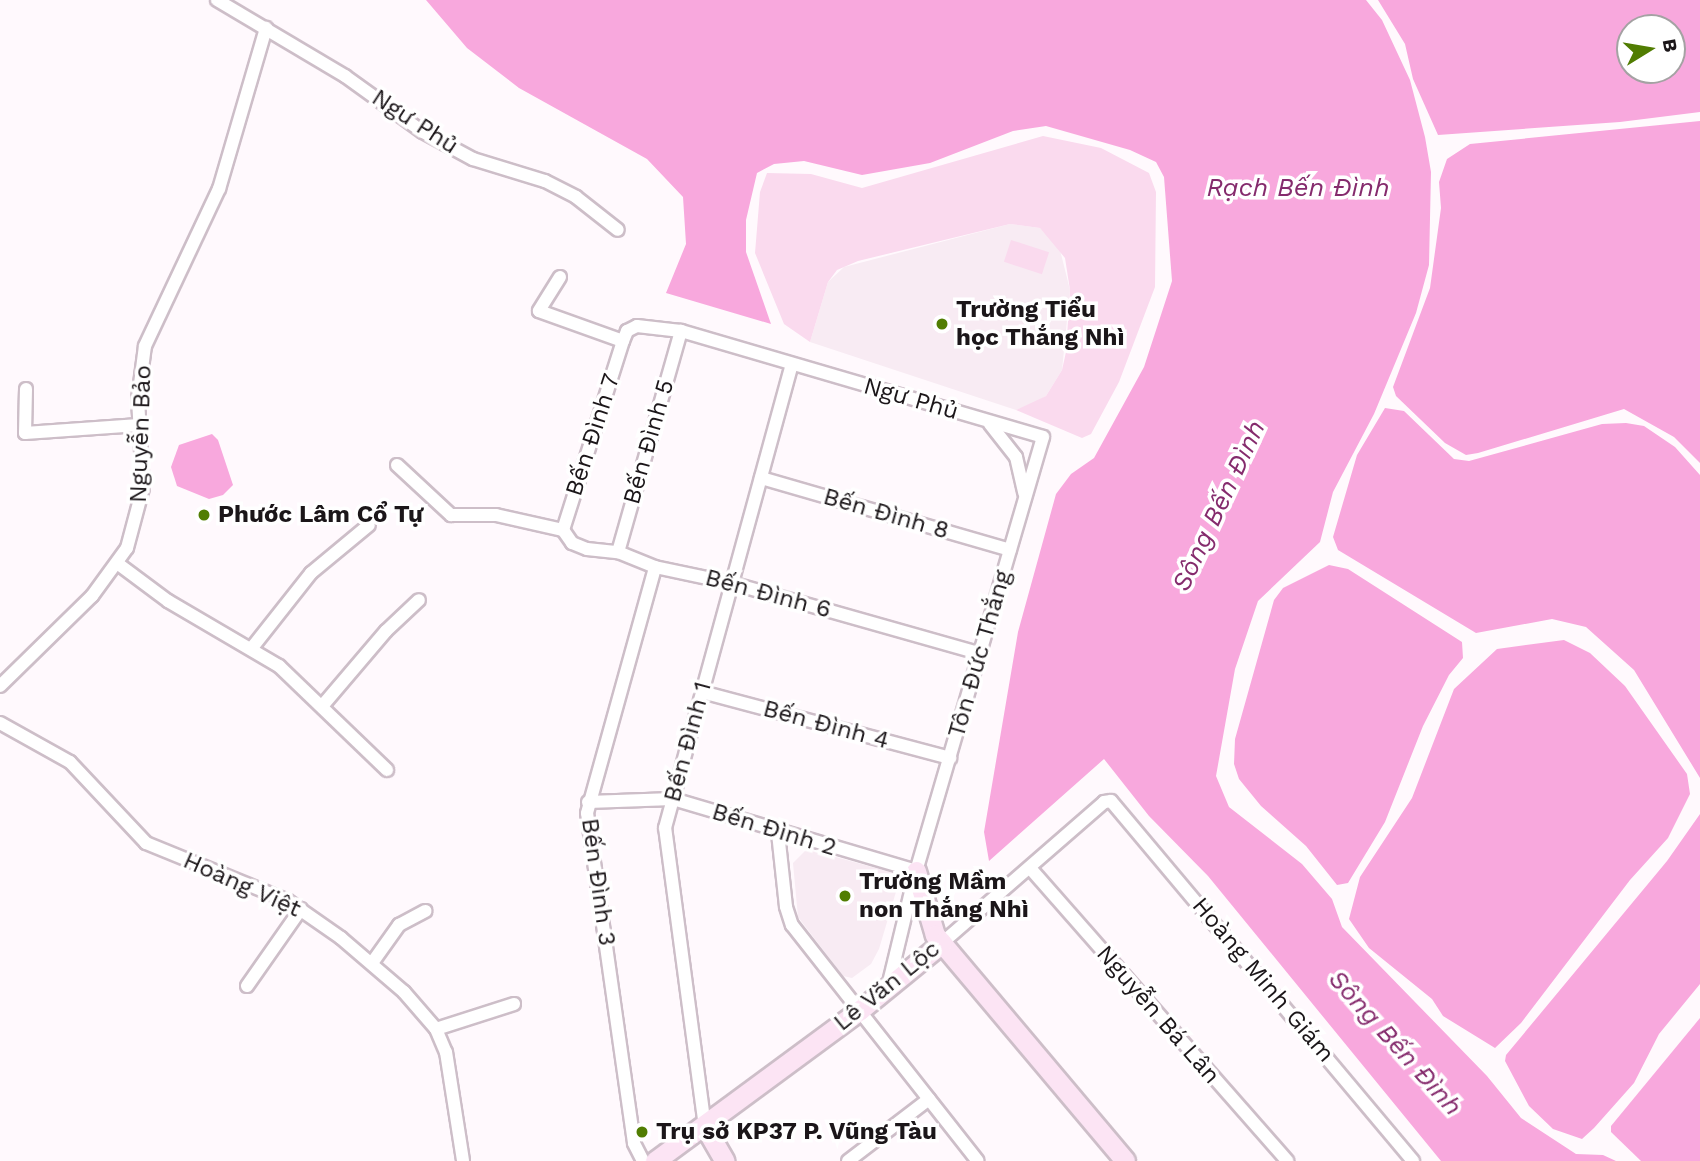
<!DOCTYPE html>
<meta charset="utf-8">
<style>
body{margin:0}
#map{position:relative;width:1700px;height:1161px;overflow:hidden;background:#fff9fd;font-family:"Work Sans",sans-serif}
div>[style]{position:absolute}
.built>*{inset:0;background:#f8ebf3}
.green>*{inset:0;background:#fadaee;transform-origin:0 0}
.water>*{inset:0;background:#f8a8dd}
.roads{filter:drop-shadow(2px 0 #cdbec8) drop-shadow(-2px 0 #cdbec8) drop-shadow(0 2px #cdbec8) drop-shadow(0 -2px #cdbec8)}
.street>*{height:12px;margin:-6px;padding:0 6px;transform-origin:6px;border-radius:6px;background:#fff}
.secondary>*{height:19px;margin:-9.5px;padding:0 9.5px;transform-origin:9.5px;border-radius:9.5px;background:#fce4f4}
.dots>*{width:19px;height:19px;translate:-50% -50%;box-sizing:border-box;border:4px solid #fff;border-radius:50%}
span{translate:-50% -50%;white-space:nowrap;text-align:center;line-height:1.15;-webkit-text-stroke:7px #fff;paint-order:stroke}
.street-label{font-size:24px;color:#1b1619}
.poi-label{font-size:24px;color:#1b1619;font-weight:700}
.left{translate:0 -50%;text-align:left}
.water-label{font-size:26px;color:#852b6d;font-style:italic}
.north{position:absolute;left:1616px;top:14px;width:70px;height:70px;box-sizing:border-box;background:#fff;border:2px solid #a4a2a3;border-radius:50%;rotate:79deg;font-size:19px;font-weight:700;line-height:28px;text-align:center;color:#1b1619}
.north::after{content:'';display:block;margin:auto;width:24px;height:32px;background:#517d02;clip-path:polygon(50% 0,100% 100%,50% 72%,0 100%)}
</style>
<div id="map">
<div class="built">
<i style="clip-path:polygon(1010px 224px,1040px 228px,1059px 246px,1070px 290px,1062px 370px,1046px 396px,1034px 403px,1016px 410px,810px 342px,828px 282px,844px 267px)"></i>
<i style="clip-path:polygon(807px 849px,901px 875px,879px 949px,871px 964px,852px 978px,843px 976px,798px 917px,793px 863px)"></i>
</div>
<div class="green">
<i style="clip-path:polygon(1043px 136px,1101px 148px,1149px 173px,1156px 192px,1155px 287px,1119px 382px,1091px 434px,1082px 438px,1016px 410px,1046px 396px,1062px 370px,1066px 352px,1070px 290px,1065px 258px,1040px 228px,1010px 224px,858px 261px,837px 270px,828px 282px,810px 342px,784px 324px,755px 253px,760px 192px,767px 173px,811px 174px,862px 188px)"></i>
<i style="left:1011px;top:240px;width:40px;height:23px;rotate:18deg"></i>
</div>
<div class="water">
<i style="clip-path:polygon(426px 0,1366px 0,1382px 20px,1410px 80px,1425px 137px,1431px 172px,1429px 265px,1416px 313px,1374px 414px,1333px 492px,1320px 542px,1258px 601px,1235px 669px,1216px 776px,1229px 807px,1302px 864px,1332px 899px,1342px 927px,1487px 1076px,1521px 1118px,1576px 1154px,1603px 1155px,1616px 1161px,1441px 1161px,1208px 876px,1149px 816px,1104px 759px,989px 861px,984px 832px,1018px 632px,1056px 494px,1071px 474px,1094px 458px,1144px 367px,1172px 281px,1164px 177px,1156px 162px,1130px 150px,1046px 126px,1013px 131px,930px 163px,862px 175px,804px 161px,774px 164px,757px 173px,746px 220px,746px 252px,771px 324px,666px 293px,686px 244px,683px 197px,647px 159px,519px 88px,467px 48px)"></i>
<i style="clip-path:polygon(evenodd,1378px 0,1700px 0,1700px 112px,1620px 122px,1438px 135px,1413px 79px,1405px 44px,1378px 0,1630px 28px,1672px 28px,1672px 70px,1630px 70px,1630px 28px)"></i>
<i style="clip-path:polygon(1700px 121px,1700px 463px,1674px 437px,1624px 409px,1478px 453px,1466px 455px,1445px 443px,1396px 396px,1393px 387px,1430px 288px,1441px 208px,1439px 182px,1447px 159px,1470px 144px)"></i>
<i style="clip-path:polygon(1385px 408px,1404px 411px,1454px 459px,1469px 461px,1602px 424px,1626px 423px,1644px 426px,1675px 447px,1700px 475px,1700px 778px,1634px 670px,1586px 627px,1552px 619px,1476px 633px,1338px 550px,1333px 537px,1357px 455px)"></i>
<i style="clip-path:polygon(212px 434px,218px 440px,233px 485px,223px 495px,209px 499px,177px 486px,171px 467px,179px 445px)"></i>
<i style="clip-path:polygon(1329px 565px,1348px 569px,1462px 642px,1463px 658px,1449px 675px,1423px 726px,1385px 822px,1348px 883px,1337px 885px,1306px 846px,1261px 806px,1239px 779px,1234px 764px,1235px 739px,1274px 600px,1283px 588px)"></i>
<i style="clip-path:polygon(1564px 640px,1590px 653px,1625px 686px,1687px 774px,1690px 794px,1668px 838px,1630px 880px,1521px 1023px,1495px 1048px,1443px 1016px,1432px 999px,1369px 948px,1349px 919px,1360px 877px,1412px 798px,1454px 689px,1497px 649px)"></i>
<i style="clip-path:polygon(1700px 814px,1700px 984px,1659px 1034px,1634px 1083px,1594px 1128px,1582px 1139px,1553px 1129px,1529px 1106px,1505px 1061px,1506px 1055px,1667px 861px)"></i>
<i style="clip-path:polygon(1700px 1018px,1700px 1161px,1641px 1161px,1611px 1132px,1611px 1126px)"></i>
</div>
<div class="roads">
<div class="street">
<i style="left:217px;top:0;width:149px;rotate:30.7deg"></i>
<i style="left:345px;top:76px;width:96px;rotate:35.7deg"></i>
<i style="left:423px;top:132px;width:57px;rotate:28.4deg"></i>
<i style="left:473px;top:159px;width:75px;rotate:17deg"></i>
<i style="left:545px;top:181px;width:35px;rotate:27deg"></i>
<i style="left:576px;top:197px;width:53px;rotate:38.2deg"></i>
<i style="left:560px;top:277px;width:40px;rotate:122deg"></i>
<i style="left:539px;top:311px;width:89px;rotate:19.7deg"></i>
<i style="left:26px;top:389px;width:44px;rotate:91.3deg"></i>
<i style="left:25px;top:433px;width:114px;rotate:-4deg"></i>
<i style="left:990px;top:424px;width:42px;rotate:51.8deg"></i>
<i style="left:1016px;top:457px;width:37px;rotate:77deg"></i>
<i style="left:397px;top:465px;width:74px;rotate:42.8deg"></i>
<i style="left:451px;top:515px;width:45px"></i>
<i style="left:496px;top:515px;width:69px;rotate:12.6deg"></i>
<i style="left:761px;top:478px;width:259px;rotate:16.1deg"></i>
<i style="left:563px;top:530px;width:198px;rotate:-72.4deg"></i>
<i style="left:623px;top:341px;width:11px;rotate:-68deg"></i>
<i style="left:627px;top:331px;width:11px;rotate:-27deg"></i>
<i style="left:637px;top:326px;width:44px;rotate:6.5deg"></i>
<i style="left:681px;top:331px;width:377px;rotate:16.3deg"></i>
<i style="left:1043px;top:437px;width:452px;rotate:106.3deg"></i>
<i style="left:916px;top:871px;width:119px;rotate:103.6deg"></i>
<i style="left:563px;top:530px;width:16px;rotate:55deg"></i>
<i style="left:572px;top:543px;width:16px;rotate:22deg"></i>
<i style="left:587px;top:549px;width:31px;rotate:6deg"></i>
<i style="left:618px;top:552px;width:40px;rotate:22deg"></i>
<i style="left:655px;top:567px;width:78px;rotate:11.9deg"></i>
<i style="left:731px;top:583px;width:258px;rotate:15.8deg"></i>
<i style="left:618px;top:552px;width:230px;rotate:-74.1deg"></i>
<i style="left:117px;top:563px;width:64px;rotate:36.7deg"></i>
<i style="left:168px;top:601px;width:129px;rotate:30.4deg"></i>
<i style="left:279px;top:666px;width:150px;rotate:43.9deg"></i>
<i style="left:251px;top:649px;width:97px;rotate:-51.7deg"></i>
<i style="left:311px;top:573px;width:75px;rotate:-39.6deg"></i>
<i style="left:0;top:686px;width:129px;rotate:-44.4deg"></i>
<i style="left:92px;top:596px;width:59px;rotate:-53.9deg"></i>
<i style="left:127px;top:548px;width:62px;rotate:-75.1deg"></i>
<i style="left:143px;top:488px;width:89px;rotate:-93.2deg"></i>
<i style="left:138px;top:399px;width:53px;rotate:-82.5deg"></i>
<i style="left:145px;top:346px;width:174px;rotate:-64.8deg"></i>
<i style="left:219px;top:189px;width:168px;rotate:-73.7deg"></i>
<i style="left:702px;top:692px;width:257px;rotate:14.9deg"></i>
<i style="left:323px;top:705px;width:97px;rotate:-49.6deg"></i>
<i style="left:386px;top:631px;width:45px;rotate:-43.2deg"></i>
<i style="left:0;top:723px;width:80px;rotate:29.1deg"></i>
<i style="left:70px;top:762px;width:111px;rotate:46.8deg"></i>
<i style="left:146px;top:843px;width:153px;rotate:22.2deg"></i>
<i style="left:288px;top:901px;width:65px;rotate:34.9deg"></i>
<i style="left:341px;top:938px;width:83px;rotate:40.6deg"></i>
<i style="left:404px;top:992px;width:49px;rotate:49.1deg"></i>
<i style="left:436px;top:1029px;width:25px;rotate:67deg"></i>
<i style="left:446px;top:1052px;width:110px;rotate:81.1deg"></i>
<i style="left:588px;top:802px;width:85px;rotate:-2deg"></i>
<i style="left:673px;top:799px;width:253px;rotate:16.5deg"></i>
<i style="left:778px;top:833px;width:74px;rotate:83.8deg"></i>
<i style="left:786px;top:907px;width:19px;rotate:72deg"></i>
<i style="left:792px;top:925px;width:300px;rotate:51.8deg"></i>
<i style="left:1030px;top:868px;width:390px;rotate:48.7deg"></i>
<i style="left:942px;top:943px;width:215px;rotate:-41deg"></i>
<i style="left:1104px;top:802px;width:7px;rotate:-8deg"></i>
<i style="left:1111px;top:801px;width:470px;rotate:50deg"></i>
<i style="left:372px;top:963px;width:47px;rotate:-54.6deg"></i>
<i style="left:399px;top:925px;width:30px;rotate:-28deg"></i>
<i style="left:247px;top:986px;width:94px;rotate:-55deg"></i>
<i style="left:436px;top:1029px;width:82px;rotate:-17.8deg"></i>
<i style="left:705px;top:1127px;width:302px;rotate:-97.6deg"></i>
<i style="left:665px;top:828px;width:480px;rotate:-74.7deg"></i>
<i style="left:643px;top:1161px;width:20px;rotate:-117deg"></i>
<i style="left:634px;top:1143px;width:333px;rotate:-98.1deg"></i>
<i style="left:587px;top:813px;width:255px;rotate:-74.5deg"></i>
<i style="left:848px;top:1161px;width:102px;rotate:-37.4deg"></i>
</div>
<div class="secondary">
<i style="left:916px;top:871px;width:67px;rotate:73.5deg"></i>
<i style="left:935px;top:935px;width:295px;rotate:49.9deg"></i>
<i style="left:705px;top:1127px;width:39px;rotate:60deg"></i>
<i style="left:655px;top:1161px;width:255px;rotate:-36.4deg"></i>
<i style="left:860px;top:1010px;width:106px;rotate:-39.3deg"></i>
</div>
</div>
<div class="dots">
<i style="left:942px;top:324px;background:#517d02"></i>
<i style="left:204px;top:515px;background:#517d02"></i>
<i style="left:845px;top:896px;background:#517d02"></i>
<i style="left:642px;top:1132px;background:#517d02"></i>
</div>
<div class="street-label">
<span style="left:415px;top:122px;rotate:33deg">Ngư Phủ</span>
<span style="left:911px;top:399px;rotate:16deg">Ngư Phủ</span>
<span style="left:141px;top:434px;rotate:-88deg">Nguyễn Bảo</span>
<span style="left:593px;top:435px;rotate:-72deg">Bến Đình 7</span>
<span style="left:649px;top:442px;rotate:-74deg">Bến Đình 5</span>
<span style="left:886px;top:514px;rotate:16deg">Bến Đình 8</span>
<span style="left:768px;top:594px;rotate:15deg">Bến Đình 6</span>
<span style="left:980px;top:654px;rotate:-74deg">Tôn Đức Thắng</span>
<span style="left:826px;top:725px;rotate:15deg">Bến Đình 4</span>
<span style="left:688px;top:742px;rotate:-75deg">Bến Đình 1</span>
<span style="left:774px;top:830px;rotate:17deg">Bến Đình 2</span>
<span style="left:598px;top:882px;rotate:82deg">Bến Đình 3</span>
<span style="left:242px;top:885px;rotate:24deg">Hoàng Việt</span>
<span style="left:1263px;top:980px;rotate:50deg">Hoàng Minh Giám</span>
<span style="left:887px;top:986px;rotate:-39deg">Lê Văn Lộc</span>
<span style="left:1158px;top:1015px;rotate:49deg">Nguyễn Bá Lân</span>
</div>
<div class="poi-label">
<span class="left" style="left:956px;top:324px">Trường Tiểu<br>học Thắng Nhì</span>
<span class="left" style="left:218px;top:515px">Phước Lâm Cổ Tự</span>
<span class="left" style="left:859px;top:896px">Trường Mầm<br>non Thắng Nhì</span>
<span class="left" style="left:656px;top:1132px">Trụ sở KP37 P. Vũng Tàu</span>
</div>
<div class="water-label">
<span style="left:1298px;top:188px">Rạch Bến Đình</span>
<span style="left:1219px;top:506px;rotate:-65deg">Sông Bến Đình</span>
<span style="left:1395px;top:1043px;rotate:48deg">Sông Bến Đình</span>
</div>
<div class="north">B</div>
</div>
